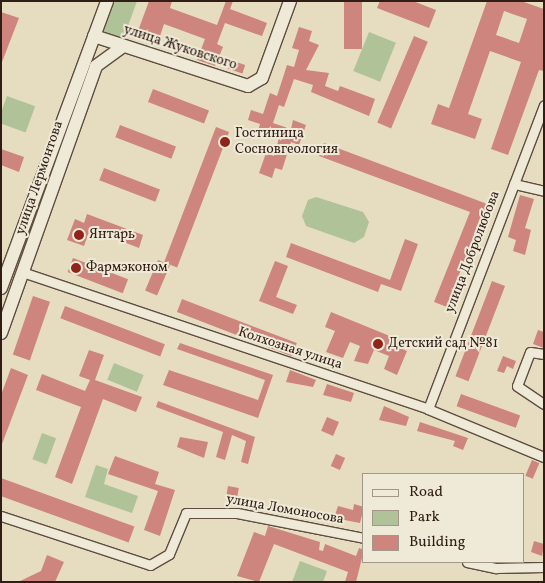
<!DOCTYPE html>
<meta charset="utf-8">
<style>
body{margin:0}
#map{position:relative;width:545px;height:583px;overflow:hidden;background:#e6ddc1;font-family:Vollkorn,serif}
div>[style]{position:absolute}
.green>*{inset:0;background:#b0c297;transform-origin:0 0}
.building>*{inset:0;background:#cd857d;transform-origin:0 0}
.roads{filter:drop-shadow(1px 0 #5e4d40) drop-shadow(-1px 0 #5e4d40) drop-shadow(0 1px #5e4d40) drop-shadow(0 -1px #5e4d40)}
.minor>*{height:9px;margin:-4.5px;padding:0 4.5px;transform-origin:4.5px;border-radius:4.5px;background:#efe9d7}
.secondary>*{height:12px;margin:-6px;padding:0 6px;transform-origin:6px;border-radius:6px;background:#efe9d7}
.dots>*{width:14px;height:14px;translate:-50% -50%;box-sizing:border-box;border:2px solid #efe9d7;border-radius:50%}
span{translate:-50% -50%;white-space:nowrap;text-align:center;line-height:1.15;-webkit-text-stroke:4px #efe9d7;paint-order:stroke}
.street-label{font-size:14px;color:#301d15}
.poi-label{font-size:14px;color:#301d15}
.left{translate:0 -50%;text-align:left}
.frame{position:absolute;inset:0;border:2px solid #301d15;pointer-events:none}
.legend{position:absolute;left:362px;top:473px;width:162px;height:90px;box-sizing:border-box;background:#efe9d7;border:1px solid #a39789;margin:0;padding:6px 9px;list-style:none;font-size:15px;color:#301d15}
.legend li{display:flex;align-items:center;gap:10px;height:25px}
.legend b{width:25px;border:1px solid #a39789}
</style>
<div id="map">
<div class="green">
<i style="clip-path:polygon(115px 1px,137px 1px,123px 40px,103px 32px)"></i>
<i style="left:369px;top:32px;width:29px;height:42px;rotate:22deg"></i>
<i style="left:7px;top:96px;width:30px;height:28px;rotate:20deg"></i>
<i style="clip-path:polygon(316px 197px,363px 212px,369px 222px,364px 237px,354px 243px,306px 226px,302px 216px,308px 200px)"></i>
<i style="left:114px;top:363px;width:32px;height:18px;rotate:22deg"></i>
<i style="left:42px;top:433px;width:15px;height:28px;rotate:20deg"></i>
<i style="clip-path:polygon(96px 465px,108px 469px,104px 484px,138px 496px,132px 513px,85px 497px)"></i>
<i style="clip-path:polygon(300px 561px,327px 571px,323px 582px,292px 582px)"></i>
</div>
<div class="building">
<i style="clip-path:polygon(149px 1px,172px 1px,170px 8px,217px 25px,226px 1px,233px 1px,230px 9px,267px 23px,262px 36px,225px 23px,217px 44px,223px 47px,215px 66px,197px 60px,205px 39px,164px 24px,159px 39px,138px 31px)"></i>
<i style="left:344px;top:1px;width:18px;height:48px"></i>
<i style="clip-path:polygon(380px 1px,413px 1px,436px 10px,429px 28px,377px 8px)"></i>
<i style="clip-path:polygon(evenodd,487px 1px,521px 1px,544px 9px,544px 71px,539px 70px,508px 155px,491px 149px,521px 62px,490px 51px,468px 114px,482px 119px,475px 139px,431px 124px,438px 104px,449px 108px,487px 1px,504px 11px,527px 19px,519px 43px,496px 35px,504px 11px)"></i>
<i style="clip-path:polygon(1px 12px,19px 18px,2px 62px,1px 62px)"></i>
<i style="clip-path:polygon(299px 27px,312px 31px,309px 41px,319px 45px,306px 70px,329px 73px,325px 86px,338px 91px,340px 86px,375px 99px,369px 116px,311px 92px,313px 85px,294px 79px,284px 107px,279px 105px,273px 123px,291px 129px,293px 120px,306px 125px,299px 145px,291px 142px,282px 170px,275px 168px,272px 178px,259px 173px,266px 153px,274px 156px,279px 138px,258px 131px,260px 124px,248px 120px,251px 110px,263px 114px,270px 93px,277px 96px,287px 65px,294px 67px,299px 50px,292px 48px)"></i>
<i style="left:414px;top:36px;width:15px;height:94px;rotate:23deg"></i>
<i style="left:230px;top:60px;width:16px;height:9px;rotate:18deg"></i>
<i style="left:153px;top:89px;width:60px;height:14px;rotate:21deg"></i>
<i style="left:120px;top:125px;width:60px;height:13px;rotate:21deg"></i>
<i style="left:216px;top:127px;width:14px;height:145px;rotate:21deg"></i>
<i style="clip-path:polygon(324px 143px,490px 205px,483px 226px,478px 224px,447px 307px,434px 302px,470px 212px,319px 156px)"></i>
<i style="clip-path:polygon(1px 149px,24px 157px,19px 172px,1px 165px)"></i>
<i style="left:104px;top:168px;width:60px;height:13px;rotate:21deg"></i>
<i style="clip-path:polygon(520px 195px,534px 199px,525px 228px,531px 230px,525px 255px,513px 251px,516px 240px,508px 237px)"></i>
<i style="clip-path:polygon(87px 214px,143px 235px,139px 248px,90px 229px,84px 246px,67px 240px,75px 219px,84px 223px)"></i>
<i style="clip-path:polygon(405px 239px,418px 244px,401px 291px,381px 284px,378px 292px,286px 257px,291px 243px,390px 280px)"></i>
<i style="left:73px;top:258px;width:59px;height:15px;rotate:21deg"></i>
<i style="left:158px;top:260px;width:13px;height:33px;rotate:23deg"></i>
<i style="clip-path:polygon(275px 261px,288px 266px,276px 297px,297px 305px,293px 314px,259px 301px)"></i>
<i style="left:492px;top:281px;width:14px;height:102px;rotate:21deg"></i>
<i style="left:33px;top:296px;width:18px;height:62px;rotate:19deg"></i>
<i style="left:182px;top:299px;width:123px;height:14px;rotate:21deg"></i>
<i style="left:65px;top:306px;width:107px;height:13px;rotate:21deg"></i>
<i style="clip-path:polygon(331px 312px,402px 341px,400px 348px,407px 351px,397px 375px,384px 369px,389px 356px,374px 350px,368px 364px,354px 361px,360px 346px,350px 342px,343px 358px,326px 352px,335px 331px,325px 327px)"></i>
<i style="clip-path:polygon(538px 330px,544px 332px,544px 348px,533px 344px)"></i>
<i style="clip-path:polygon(180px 343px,273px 375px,258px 418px,163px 385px,169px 370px,258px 400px,265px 380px,177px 349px)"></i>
<i style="clip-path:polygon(89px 350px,104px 355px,95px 380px,142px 397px,136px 412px,103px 399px,72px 484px,55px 477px,81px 407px,36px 390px,42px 374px,85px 391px,90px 380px,79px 376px)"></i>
<i style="clip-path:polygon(503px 356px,516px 361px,513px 369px,507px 366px,504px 373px,497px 371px)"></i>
<i style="clip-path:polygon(11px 368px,28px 375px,2px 444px,1px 395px)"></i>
<i style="clip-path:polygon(290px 370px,316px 380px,313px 387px,286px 382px)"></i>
<i style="clip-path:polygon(327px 384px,354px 393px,351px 402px,323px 395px)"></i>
<i style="left:461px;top:394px;width:63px;height:13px;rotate:20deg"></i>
<i style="clip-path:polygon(158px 401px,255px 437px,248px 464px,241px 462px,246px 441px,232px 435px,225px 460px,216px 457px,223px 432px,156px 407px)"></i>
<i style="clip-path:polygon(384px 406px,409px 417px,406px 426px,379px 420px)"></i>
<i style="left:327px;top:417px;width:13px;height:15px;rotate:23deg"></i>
<i style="clip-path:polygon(420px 422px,468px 438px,463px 450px,453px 446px,455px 441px,417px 431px)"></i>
<i style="clip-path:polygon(180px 437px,208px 442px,204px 458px,177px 447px)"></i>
<i style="left:336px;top:454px;width:10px;height:13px;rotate:24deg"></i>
<i style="clip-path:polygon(115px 456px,159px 472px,155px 484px,175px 490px,160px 536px,144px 530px,158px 491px,108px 474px)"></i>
<i style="left:532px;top:460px;width:8px;height:17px;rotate:23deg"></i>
<i style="left:1px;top:478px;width:142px;height:17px;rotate:20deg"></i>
<i style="left:228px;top:486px;width:11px;height:12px;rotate:10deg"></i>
<i style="clip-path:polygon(354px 504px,364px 507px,360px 523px,334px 518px,338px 506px,353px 510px)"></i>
<i style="clip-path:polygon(268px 526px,320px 542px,319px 550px,323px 551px,325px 544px,356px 556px,359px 548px,364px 550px,356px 582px,345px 582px,348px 572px,274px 544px,259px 582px,237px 576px,254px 532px,265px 536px)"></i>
<i style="clip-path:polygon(534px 541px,544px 544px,542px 556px,531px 552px)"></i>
<i style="clip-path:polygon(47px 555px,64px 562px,55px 582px,18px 582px,41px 571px)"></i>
</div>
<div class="roads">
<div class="minor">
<i style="left:514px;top:184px;width:31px;rotate:13deg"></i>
<i style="left:25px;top:273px;width:425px;rotate:18.6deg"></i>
<i style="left:428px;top:409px;width:126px;rotate:22.5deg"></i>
<i style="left:544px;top:354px;width:14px;rotate:-172deg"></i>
<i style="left:530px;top:352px;width:36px;rotate:111deg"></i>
<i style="left:517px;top:386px;width:32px;rotate:34deg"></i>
<i style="left:428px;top:409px;width:325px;rotate:-69.1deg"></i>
<i style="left:1px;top:516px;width:157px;rotate:18.2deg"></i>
<i style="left:150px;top:565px;width:22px;rotate:-30deg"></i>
<i style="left:169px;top:554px;width:44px;rotate:-67.5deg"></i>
<i style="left:186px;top:513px;width:51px"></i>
<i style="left:237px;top:513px;width:129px;rotate:11.1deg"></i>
<i style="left:467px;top:562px;width:30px;rotate:12deg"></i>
<i style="left:496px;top:568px;width:48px;rotate:-1.2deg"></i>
</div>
<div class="secondary">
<i style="left:94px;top:36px;width:162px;rotate:18deg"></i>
<i style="left:248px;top:86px;width:16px;rotate:-30deg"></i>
<i style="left:262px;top:78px;width:82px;rotate:-70deg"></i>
<i style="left:1px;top:288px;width:306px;rotate:-69.7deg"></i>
<i style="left:1px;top:333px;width:283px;rotate:-70.4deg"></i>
<i style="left:96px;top:66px;width:34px;rotate:-36deg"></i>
</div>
</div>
<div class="dots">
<i style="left:225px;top:142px;background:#8f2418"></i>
<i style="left:79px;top:235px;background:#8f2418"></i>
<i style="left:76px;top:268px;background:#8f2418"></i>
<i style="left:378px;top:344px;background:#8f2418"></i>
</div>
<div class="street-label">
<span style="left:180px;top:48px;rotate:18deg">улица Жуковского</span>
<span style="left:40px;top:178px;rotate:-71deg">улица Лермонтова</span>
<span style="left:473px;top:252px;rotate:-69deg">улица Добролюбова</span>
<span style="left:290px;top:349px;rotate:18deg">Колхозная улица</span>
<span style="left:285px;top:510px;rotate:10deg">улица Ломоносова</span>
</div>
<div class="poi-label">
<span class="left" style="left:235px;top:142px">Гостиница<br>Сосновгеология</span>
<span class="left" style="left:89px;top:235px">Янтарь</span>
<span class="left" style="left:86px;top:268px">Фармэконом</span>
<span class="left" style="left:388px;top:344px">Детский сад №81</span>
</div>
<div class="frame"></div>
<ul class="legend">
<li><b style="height:6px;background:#efe9d7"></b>Road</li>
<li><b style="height:14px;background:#b0c297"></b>Park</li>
<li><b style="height:14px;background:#cd857d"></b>Building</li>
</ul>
</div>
